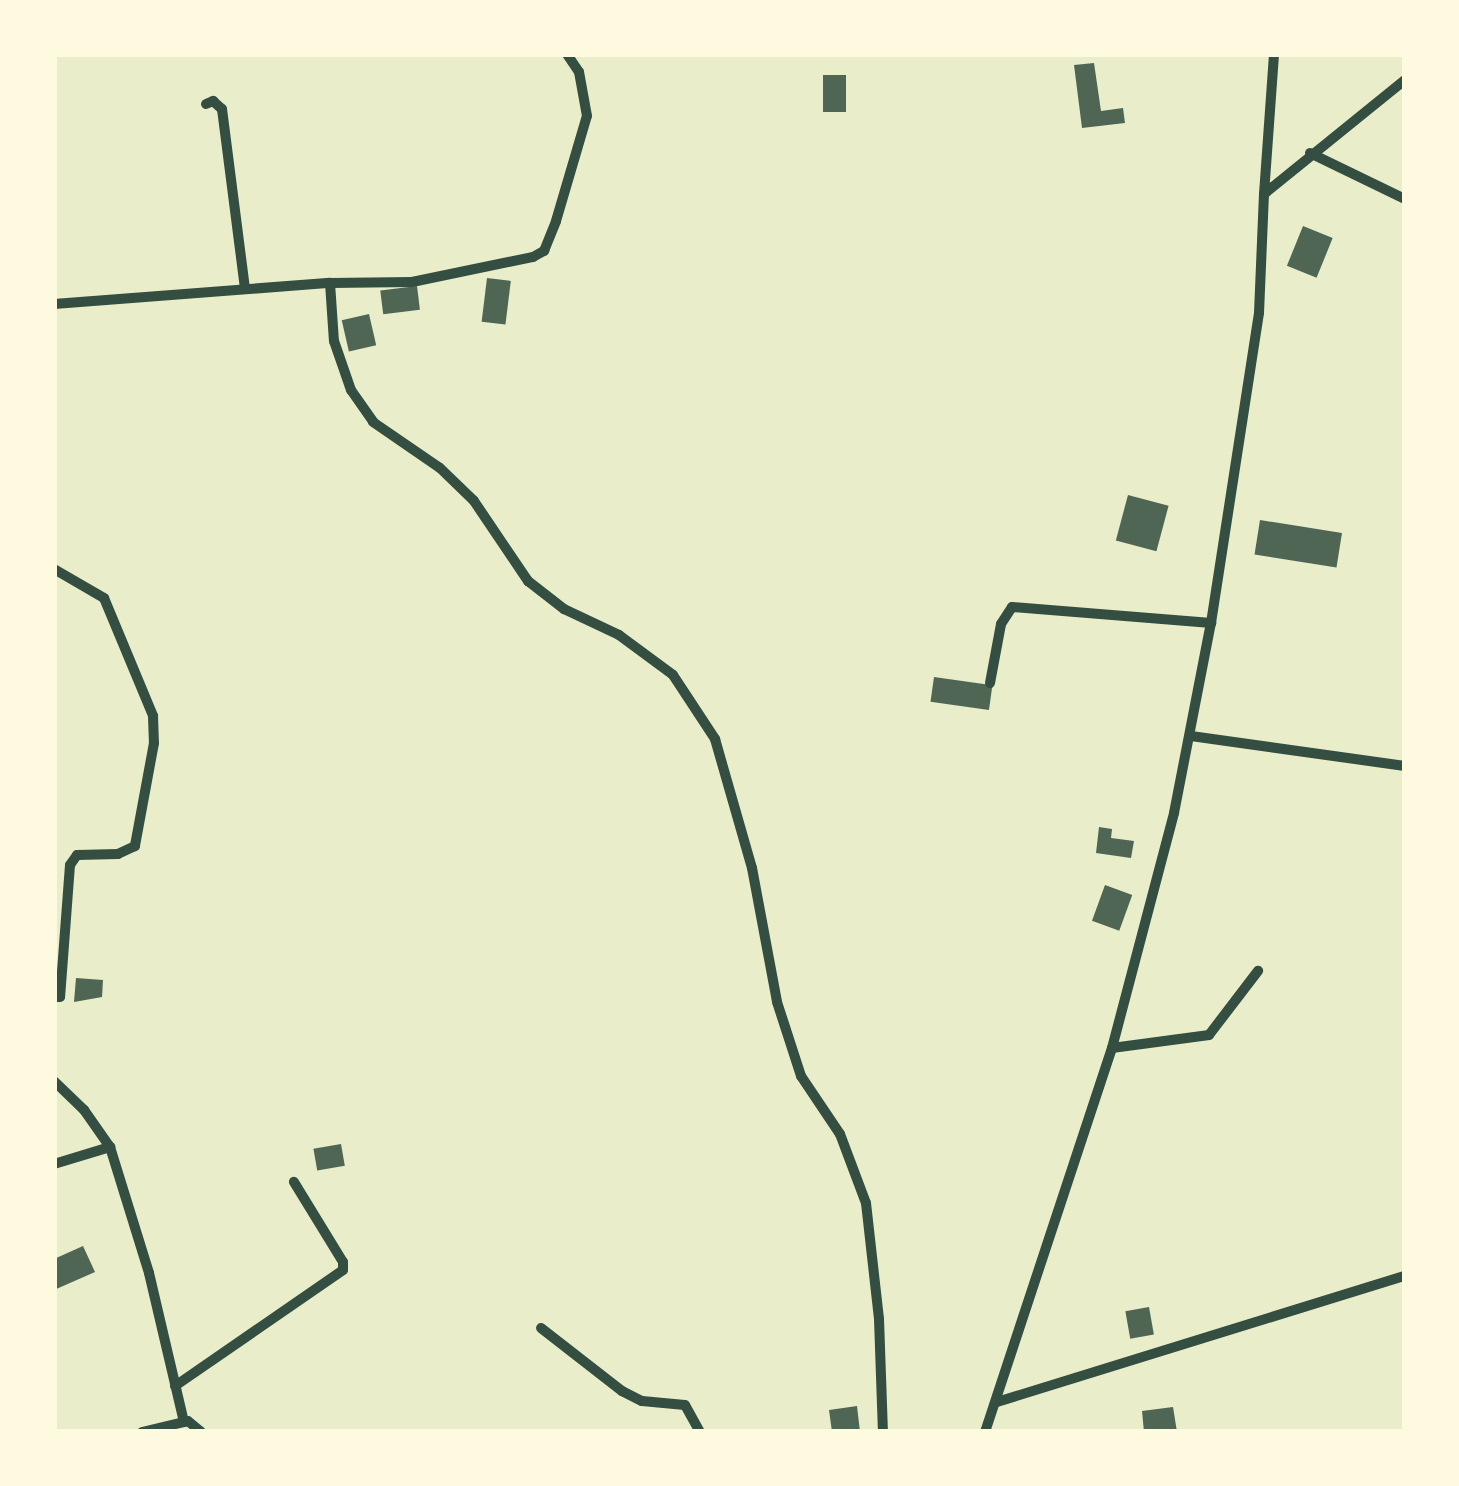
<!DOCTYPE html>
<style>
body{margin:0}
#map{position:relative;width:1459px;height:1486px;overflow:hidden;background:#e9edc9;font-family:"Public Sans",sans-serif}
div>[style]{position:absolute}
.building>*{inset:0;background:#4f6655;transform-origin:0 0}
.minor>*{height:10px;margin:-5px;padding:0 5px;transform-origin:5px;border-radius:5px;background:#344e41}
span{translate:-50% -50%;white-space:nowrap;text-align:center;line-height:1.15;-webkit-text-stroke:10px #fefae0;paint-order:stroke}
.frame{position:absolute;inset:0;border:57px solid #fefae0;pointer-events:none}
</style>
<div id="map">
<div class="building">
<i style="clip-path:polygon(1094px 63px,1101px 111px,1123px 108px,1125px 123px,1082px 128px,1074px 65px)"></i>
<i style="left:823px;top:75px;width:23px;height:37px"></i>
<i style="left:1303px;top:226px;width:32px;height:43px;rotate:22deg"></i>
<i style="left:487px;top:278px;width:24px;height:44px;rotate:7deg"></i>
<i style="left:417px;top:286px;width:24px;height:37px;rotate:83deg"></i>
<i style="left:369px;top:314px;width:32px;height:28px;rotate:77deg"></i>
<i style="left:1128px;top:495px;width:42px;height:47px;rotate:15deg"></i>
<i style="left:1260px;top:520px;width:83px;height:35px;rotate:9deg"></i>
<i style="left:934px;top:677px;width:59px;height:25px;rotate:8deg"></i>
<i style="clip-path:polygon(1099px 827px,1112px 829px,1111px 838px,1134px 841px,1131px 858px,1096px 853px)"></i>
<i style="left:1105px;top:885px;width:29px;height:38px;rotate:20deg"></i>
<i style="clip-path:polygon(76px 978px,103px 980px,102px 997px,74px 1002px)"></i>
<i style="left:341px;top:1144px;width:22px;height:28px;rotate:80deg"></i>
<i style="clip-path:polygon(83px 1246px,95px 1272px,54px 1290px,54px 1259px)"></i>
<i style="left:1149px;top:1307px;width:28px;height:24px;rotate:80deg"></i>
<i style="clip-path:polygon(857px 1406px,860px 1432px,832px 1432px,829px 1410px)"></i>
<i style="clip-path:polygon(1173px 1407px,1177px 1432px,1144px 1432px,1142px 1411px)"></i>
</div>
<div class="minor">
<i style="left:206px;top:104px;width:8px;rotate:-23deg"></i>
<i style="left:213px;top:101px;width:12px;rotate:42deg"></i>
<i style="left:222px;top:109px;width:181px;rotate:82.7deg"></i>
<i style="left:1310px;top:153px;width:106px;rotate:25.8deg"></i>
<i style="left:1264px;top:194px;width:140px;rotate:-85.9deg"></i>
<i style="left:330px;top:283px;width:58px;rotate:86.1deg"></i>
<i style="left:334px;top:341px;width:52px;rotate:70.9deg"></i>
<i style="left:351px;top:390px;width:39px;rotate:55deg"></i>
<i style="left:373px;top:422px;width:81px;rotate:34.5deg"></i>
<i style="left:440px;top:468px;width:47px;rotate:44.1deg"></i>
<i style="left:474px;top:501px;width:97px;rotate:56deg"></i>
<i style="left:528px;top:581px;width:46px;rotate:37.9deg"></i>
<i style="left:564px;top:609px;width:61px;rotate:25.3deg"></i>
<i style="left:619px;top:635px;width:67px;rotate:36.5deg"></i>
<i style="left:673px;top:675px;width:77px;rotate:56.7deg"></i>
<i style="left:715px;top:739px;width:134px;rotate:74deg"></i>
<i style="left:752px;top:868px;width:136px;rotate:79.4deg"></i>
<i style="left:777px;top:1002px;width:78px;rotate:72deg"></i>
<i style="left:801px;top:1076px;width:70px;rotate:56.1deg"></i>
<i style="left:840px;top:1134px;width:74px;rotate:69.4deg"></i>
<i style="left:866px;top:1203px;width:117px;rotate:83.6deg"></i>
<i style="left:879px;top:1319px;width:113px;rotate:88deg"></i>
<i style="left:54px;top:304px;width:277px;rotate:-4.4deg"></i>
<i style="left:330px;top:283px;width:82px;rotate:-0.7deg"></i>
<i style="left:412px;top:282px;width:124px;rotate:-11.7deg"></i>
<i style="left:533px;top:257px;width:13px;rotate:-29deg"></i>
<i style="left:544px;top:251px;width:32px;rotate:-68deg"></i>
<i style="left:556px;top:221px;width:109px;rotate:-73.6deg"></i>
<i style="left:587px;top:116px;width:45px;rotate:-100.3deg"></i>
<i style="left:579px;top:72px;width:22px;rotate:-124deg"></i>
<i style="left:54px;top:569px;width:58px;rotate:30.1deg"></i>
<i style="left:104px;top:598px;width:128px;rotate:67.4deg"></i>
<i style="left:153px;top:716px;width:27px;rotate:88deg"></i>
<i style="left:154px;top:743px;width:105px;rotate:100.5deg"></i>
<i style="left:135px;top:846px;width:19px;rotate:155deg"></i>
<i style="left:118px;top:854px;width:41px;rotate:178.6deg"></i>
<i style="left:77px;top:855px;width:12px;rotate:125deg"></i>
<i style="left:70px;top:865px;width:132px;rotate:94.3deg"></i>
<i style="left:60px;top:997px;width:6px;rotate:180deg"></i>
<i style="left:990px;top:683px;width:60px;rotate:-79.4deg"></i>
<i style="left:1001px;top:624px;width:20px;rotate:-57deg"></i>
<i style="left:1012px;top:607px;width:200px;rotate:4.6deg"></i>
<i style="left:1191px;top:736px;width:216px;rotate:8deg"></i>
<i style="left:1112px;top:1048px;width:98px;rotate:-7.6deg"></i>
<i style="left:1209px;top:1035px;width:81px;rotate:-52.6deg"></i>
<i style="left:54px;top:1081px;width:42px;rotate:44deg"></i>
<i style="left:84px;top:1110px;width:45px;rotate:54.9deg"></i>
<i style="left:110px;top:1147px;width:132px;rotate:72.8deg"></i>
<i style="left:149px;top:1273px;width:153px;rotate:76.8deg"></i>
<i style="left:54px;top:1164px;width:59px;rotate:-16.9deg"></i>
<i style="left:541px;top:1328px;width:103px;rotate:37.9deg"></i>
<i style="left:622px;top:1391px;width:22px;rotate:27deg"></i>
<i style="left:642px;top:1401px;width:43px;rotate:5.3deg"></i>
<i style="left:685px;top:1405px;width:31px;rotate:61deg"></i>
<i style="left:175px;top:1386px;width:204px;rotate:-34.6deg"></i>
<i style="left:343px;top:1270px;width:8px;rotate:-90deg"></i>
<i style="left:343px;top:1262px;width:94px;rotate:-121.5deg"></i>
<i style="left:997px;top:1402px;width:427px;rotate:-17.2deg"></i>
<i style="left:142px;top:1432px;width:47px;rotate:-13.4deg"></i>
<i style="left:188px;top:1421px;width:17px;rotate:40deg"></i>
<i style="left:985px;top:1432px;width:404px;rotate:-71.7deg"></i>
<i style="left:1112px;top:1048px;width:243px;rotate:-75.2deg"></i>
<i style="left:1174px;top:813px;width:194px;rotate:-79deg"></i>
<i style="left:1211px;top:623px;width:314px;rotate:-81.2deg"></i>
<i style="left:1259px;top:313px;width:119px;rotate:-87.6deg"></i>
<i style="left:1264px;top:194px;width:181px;rotate:-39deg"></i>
</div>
<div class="frame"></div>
</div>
